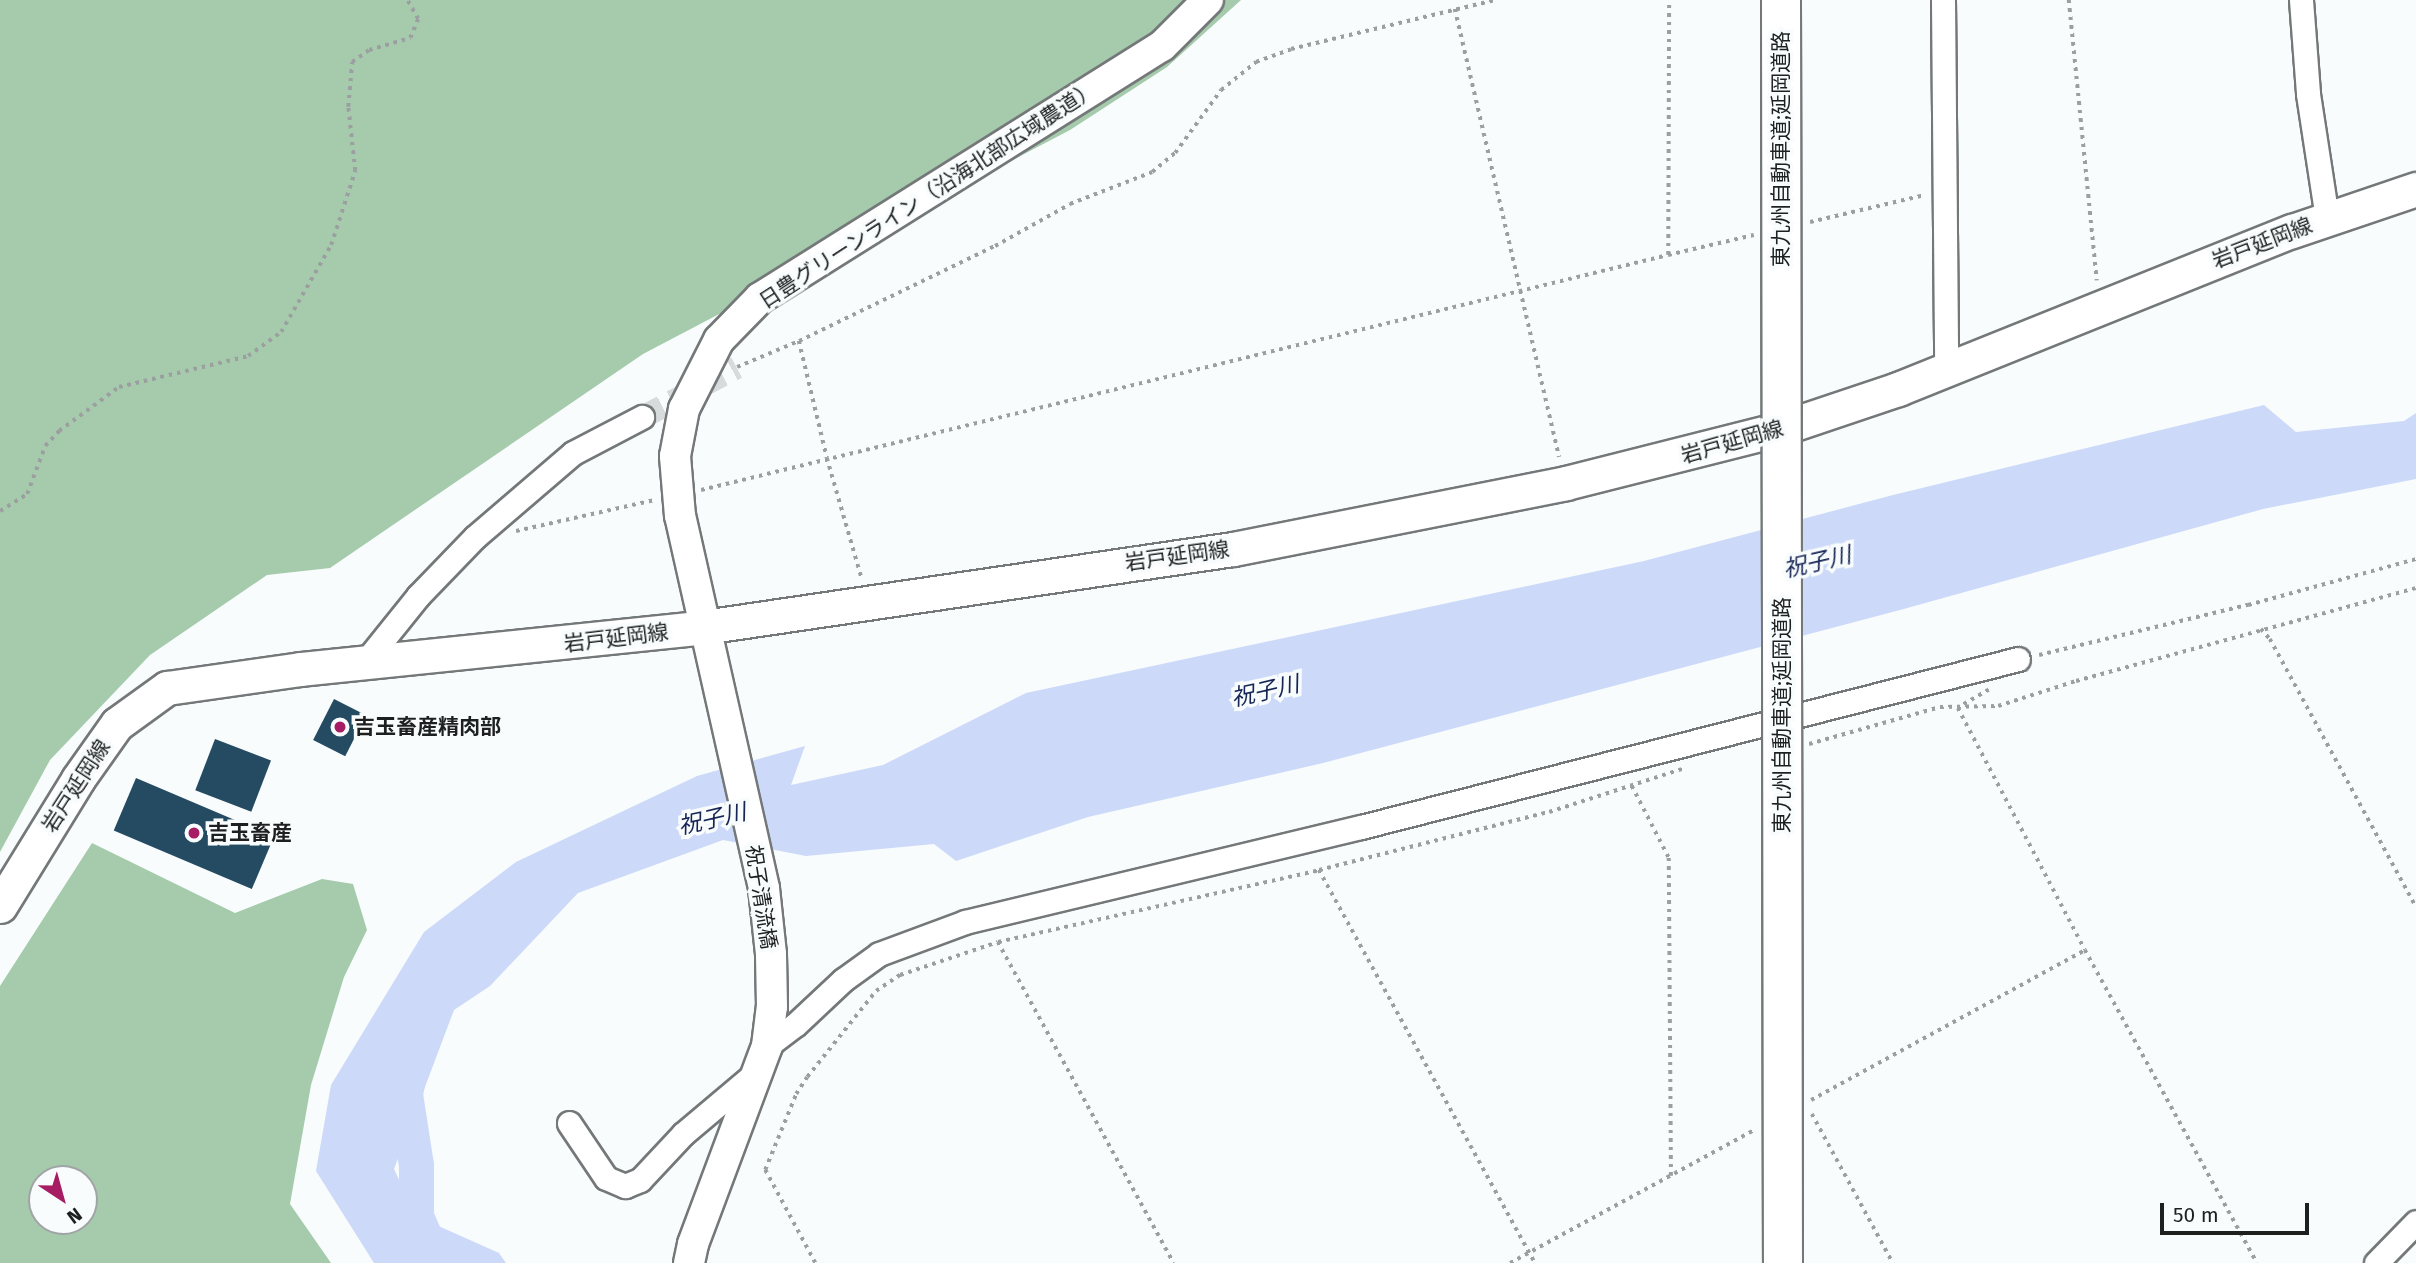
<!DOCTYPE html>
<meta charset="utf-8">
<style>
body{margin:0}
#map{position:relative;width:2416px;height:1263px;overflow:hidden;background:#f8fcfd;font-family:"Fira Sans","Noto Sans JP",sans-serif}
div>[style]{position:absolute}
.forest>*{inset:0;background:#a5cbac}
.water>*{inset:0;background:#ccd9f9}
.river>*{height:35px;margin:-17.5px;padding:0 17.5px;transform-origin:17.5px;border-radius:17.5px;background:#ccd9f9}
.building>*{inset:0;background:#254b63;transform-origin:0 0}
.minor-tunnel>*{height:23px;margin-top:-11.5px;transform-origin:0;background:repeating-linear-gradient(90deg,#d7dbdc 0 23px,transparent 0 34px)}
.path>*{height:3.5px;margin-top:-1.75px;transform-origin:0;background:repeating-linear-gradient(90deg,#9c9fa0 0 3.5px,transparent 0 8.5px)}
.roads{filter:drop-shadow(2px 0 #747879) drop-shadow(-2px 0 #747879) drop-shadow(0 2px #747879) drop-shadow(0 -2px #747879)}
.minor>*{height:23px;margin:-11.5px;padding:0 11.5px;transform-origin:11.5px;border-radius:11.5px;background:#fff}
.tertiary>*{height:30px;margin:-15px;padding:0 15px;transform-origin:15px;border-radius:15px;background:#fff}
.secondary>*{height:33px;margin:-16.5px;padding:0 16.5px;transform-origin:16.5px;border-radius:16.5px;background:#fff}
.bridges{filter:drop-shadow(2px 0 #747879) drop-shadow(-2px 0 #747879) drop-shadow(0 2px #747879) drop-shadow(0 -2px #747879)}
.motorway-bridge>*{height:38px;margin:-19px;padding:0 19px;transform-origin:19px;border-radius:19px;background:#fff}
.dots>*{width:19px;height:19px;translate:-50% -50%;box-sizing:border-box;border:4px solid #f8fcfd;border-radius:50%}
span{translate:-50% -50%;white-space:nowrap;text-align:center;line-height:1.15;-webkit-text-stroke:7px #f8fcfd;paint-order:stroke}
.street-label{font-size:21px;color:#1e2020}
.poi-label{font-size:21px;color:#1e2020;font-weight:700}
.left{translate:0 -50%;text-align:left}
.water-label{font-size:23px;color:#172555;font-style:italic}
.north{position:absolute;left:28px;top:1165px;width:70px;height:70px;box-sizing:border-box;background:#f8fcfd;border:2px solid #a1a4a5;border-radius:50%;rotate:144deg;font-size:19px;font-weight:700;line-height:28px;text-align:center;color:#1e2020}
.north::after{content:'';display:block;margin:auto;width:24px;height:32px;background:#a61d63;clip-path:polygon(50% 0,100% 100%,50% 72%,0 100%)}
.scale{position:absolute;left:2160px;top:1203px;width:149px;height:32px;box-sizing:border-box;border:4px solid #1e2020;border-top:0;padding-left:9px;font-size:21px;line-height:24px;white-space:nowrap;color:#1e2020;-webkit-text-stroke:5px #f8fcfd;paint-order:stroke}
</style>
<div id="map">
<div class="forest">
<i style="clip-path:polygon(0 0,1241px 0,1167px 67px,1070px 130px,643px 354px,330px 568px,267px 575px,150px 655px,50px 760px,0 852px)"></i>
<i style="clip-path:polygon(evenodd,92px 843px,235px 913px,322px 879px,353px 884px,367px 930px,344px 977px,311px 1085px,290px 1204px,331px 1263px,0 1263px,0 986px,92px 843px,42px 1179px,84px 1179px,84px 1221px,42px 1221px,42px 1179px)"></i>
</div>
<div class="water">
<i style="clip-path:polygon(2264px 405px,2296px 432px,2404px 421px,2416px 413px,2416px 479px,2263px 509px,1900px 610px,1323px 763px,1088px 817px,956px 861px,934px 844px,806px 856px,723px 840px,578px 893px,490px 986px,454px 1010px,394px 1169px,416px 1216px,499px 1253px,506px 1263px,374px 1263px,316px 1171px,331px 1085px,424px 932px,516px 862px,697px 776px,805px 746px,791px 785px,883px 765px,1026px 693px,1644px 561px,1893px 495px)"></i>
</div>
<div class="river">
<i style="left:408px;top:1078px;width:16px;rotate:101deg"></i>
<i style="left:405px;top:1094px;width:72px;rotate:81.2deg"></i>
<i style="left:416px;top:1165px;width:51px;rotate:90deg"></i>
<i style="left:416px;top:1216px;width:51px;rotate:66.9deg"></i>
</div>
<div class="building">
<i style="left:334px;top:699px;width:36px;height:46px;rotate:27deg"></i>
<i style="left:215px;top:739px;width:60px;height:55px;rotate:21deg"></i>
<i style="left:136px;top:778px;width:150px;height:57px;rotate:23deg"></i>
</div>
<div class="minor-tunnel">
<i style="left:642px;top:417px;width:107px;rotate:-27.8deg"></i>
</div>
<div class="path">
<i style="left:2069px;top:0;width:282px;rotate:84.3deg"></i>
<i style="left:1455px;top:9px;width:460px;rotate:76.9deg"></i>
<i style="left:1810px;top:222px;width:118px;rotate:-13.2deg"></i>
<i style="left:1668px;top:255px;width:88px;rotate:-13.1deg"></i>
<i style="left:799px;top:341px;width:120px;rotate:76.5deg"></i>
<i style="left:827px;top:458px;width:123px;rotate:73.9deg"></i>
<i style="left:737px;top:367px;width:67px;rotate:-22.8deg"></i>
<i style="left:799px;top:341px;width:218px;rotate:-25.9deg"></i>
<i style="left:995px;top:246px;width:86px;rotate:-29.2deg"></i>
<i style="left:1070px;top:204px;width:88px;rotate:-21.3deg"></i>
<i style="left:1152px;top:172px;width:30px;rotate:-40deg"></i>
<i style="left:1175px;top:153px;width:78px;rotate:-53.9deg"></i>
<i style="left:1221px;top:90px;width:45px;rotate:-38.7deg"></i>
<i style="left:1256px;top:62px;width:37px;rotate:-20deg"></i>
<i style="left:1291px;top:49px;width:210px;rotate:-13.5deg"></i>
<i style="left:701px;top:490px;width:995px;rotate:-13.66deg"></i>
<i style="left:1668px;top:255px;width:255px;rotate:-89.8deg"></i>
<i style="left:0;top:511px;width:32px;rotate:-32deg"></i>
<i style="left:27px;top:494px;width:51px;rotate:-69.4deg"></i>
<i style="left:45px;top:446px;width:21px;rotate:-47deg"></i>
<i style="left:59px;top:431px;width:74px;rotate:-36.3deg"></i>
<i style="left:119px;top:387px;width:133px;rotate:-13.5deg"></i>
<i style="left:248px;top:356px;width:41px;rotate:-36deg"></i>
<i style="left:281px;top:332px;width:100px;rotate:-60.1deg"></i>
<i style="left:331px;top:245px;width:78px;rotate:-72deg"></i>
<i style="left:355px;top:171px;width:64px;rotate:-96.2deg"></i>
<i style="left:348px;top:107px;width:45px;rotate:-84.9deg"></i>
<i style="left:352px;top:62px;width:21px;rotate:-35deg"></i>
<i style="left:369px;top:50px;width:43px;rotate:-16.3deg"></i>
<i style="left:410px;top:38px;width:21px;rotate:-67deg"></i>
<i style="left:418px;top:19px;width:22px;rotate:-120deg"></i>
<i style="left:516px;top:531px;width:142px;rotate:-12.6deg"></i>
<i style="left:2261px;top:629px;width:13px;rotate:48deg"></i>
<i style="left:2270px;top:639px;width:305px;rotate:61.4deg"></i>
<i style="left:2039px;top:655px;width:215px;rotate:-13.5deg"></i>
<i style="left:2248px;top:605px;width:174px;rotate:-15.3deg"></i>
<i style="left:1989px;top:690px;width:36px;rotate:150deg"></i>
<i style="left:1958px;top:708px;width:273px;rotate:62.3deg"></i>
<i style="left:2085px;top:950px;width:357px;rotate:61.2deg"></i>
<i style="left:1809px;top:744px;width:136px;rotate:-15.8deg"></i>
<i style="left:1940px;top:707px;width:58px;rotate:-1deg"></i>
<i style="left:1998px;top:706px;width:82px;rotate:-17.8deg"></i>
<i style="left:2076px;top:681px;width:352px;rotate:-15.3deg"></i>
<i style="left:1632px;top:786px;width:81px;rotate:62.8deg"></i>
<i style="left:1669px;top:858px;width:318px;rotate:89.6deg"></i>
<i style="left:1319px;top:870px;width:448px;rotate:61.2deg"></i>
<i style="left:998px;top:942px;width:366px;rotate:61.3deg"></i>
<i style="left:1811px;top:1100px;width:312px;rotate:-28.7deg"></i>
<i style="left:1812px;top:1114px;width:170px;rotate:61.5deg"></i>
<i style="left:815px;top:1263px;width:106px;rotate:-118.3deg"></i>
<i style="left:765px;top:1170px;width:82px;rotate:-67.8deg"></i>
<i style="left:796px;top:1094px;width:20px;rotate:-57deg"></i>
<i style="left:807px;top:1077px;width:110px;rotate:-51.3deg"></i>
<i style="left:876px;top:991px;width:29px;rotate:-34deg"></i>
<i style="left:900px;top:975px;width:103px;rotate:-18.6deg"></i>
<i style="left:998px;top:942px;width:329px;rotate:-12.6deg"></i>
<i style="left:1319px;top:870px;width:237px;rotate:-14.2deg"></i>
<i style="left:1549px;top:812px;width:140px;rotate:-17.9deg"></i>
<i style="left:1510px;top:1263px;width:278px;rotate:-28.6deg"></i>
</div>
<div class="roads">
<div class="minor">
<i style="left:1943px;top:0;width:369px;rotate:89.5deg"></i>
<i style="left:2301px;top:0;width:94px;rotate:85.7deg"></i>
<i style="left:2308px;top:94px;width:125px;rotate:81.3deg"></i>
<i style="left:365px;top:662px;width:85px;rotate:-51.2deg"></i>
<i style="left:418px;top:596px;width:82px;rotate:-46deg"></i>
<i style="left:475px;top:537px;width:129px;rotate:-40.6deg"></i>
<i style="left:573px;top:453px;width:78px;rotate:-27.6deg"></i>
<i style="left:767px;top:1046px;width:35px;rotate:-37deg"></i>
<i style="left:795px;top:1025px;width:66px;rotate:-43.2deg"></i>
<i style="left:843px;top:980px;width:44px;rotate:-35.8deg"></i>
<i style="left:879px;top:954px;width:92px;rotate:-20.4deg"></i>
<i style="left:965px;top:922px;width:407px;rotate:-13.5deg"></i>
<i style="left:1361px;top:827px;width:678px;rotate:-14.34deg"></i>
<i style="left:569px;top:1123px;width:66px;rotate:56.1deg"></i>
<i style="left:606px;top:1178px;width:21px;rotate:23deg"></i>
<i style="left:625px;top:1186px;width:16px;rotate:-22deg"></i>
<i style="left:640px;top:1180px;width:63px;rotate:-46.9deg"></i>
<i style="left:683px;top:1134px;width:99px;rotate:-40.1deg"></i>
<i style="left:2376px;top:1263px;width:57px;rotate:-45.7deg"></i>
</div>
<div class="tertiary">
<i style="left:689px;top:1263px;width:19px;rotate:-78deg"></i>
<i style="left:693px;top:1244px;width:211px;rotate:-69.5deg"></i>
<i style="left:767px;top:1046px;width:39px;rotate:-83deg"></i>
<i style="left:772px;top:1007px;width:53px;rotate:-91.1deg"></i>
<i style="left:771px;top:954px;width:66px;rotate:-96.1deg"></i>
<i style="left:764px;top:888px;width:381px;rotate:-102.7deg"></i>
<i style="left:680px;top:516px;width:60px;rotate:-94.8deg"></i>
<i style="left:675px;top:456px;width:48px;rotate:-79.2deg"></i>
<i style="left:684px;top:409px;width:77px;rotate:-63.1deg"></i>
<i style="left:719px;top:340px;width:59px;rotate:-45.7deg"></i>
<i style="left:760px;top:298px;width:474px;rotate:-32.1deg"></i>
<i style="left:1162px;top:46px;width:65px;rotate:-45deg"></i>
</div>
<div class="secondary">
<i style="left:0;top:906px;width:149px;rotate:-58.4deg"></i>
<i style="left:78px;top:779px;width:67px;rotate:-54.7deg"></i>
<i style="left:117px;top:724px;width:62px;rotate:-35.8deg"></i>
<i style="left:167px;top:688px;width:135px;rotate:-8.1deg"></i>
<i style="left:301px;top:669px;width:405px;rotate:-5.9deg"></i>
<i style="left:704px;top:627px;width:535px;rotate:-8.39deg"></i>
<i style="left:1233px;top:549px;width:339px;rotate:-11.2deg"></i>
<i style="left:1566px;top:483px;width:220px;rotate:-14.2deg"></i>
<i style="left:1779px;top:429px;width:126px;rotate:-18.6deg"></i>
<i style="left:1898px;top:389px;width:424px;rotate:-21.9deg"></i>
<i style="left:2292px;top:231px;width:131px;rotate:-18.7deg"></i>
</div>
</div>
<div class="bridges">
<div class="motorway-bridge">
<i style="left:1781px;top:0;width:1263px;rotate:89.91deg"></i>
</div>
</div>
<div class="dots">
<i style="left:340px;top:727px;background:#a61d63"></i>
<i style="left:194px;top:833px;background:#a61d63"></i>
</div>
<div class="street-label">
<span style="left:1781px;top:149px;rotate:-90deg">東九州自動車道;延岡道路</span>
<span style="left:928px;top:195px;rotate:-33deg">日豊グリーンライン（沿海北部広域農道）</span>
<span style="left:2262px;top:243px;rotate:-21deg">岩戸延岡線</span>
<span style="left:1732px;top:442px;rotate:-16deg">岩戸延岡線</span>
<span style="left:1177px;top:556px;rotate:-8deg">岩戸延岡線</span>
<span style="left:616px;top:638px;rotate:-7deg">岩戸延岡線</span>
<span style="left:1782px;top:715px;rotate:-90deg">東九州自動車道;延岡道路</span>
<span style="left:76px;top:786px;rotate:-57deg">岩戸延岡線</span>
<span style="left:761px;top:897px;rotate:81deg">祝子清流橋</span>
</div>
<div class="poi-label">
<span class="left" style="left:354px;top:727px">吉玉畜産精肉部</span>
<span class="left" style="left:208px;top:833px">吉玉畜産</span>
</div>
<div class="water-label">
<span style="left:1817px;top:562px;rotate:-13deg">祝子川</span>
<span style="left:1265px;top:691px;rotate:-13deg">祝子川</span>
<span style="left:712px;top:819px;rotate:-13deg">祝子川</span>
</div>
<div class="north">N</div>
<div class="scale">50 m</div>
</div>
